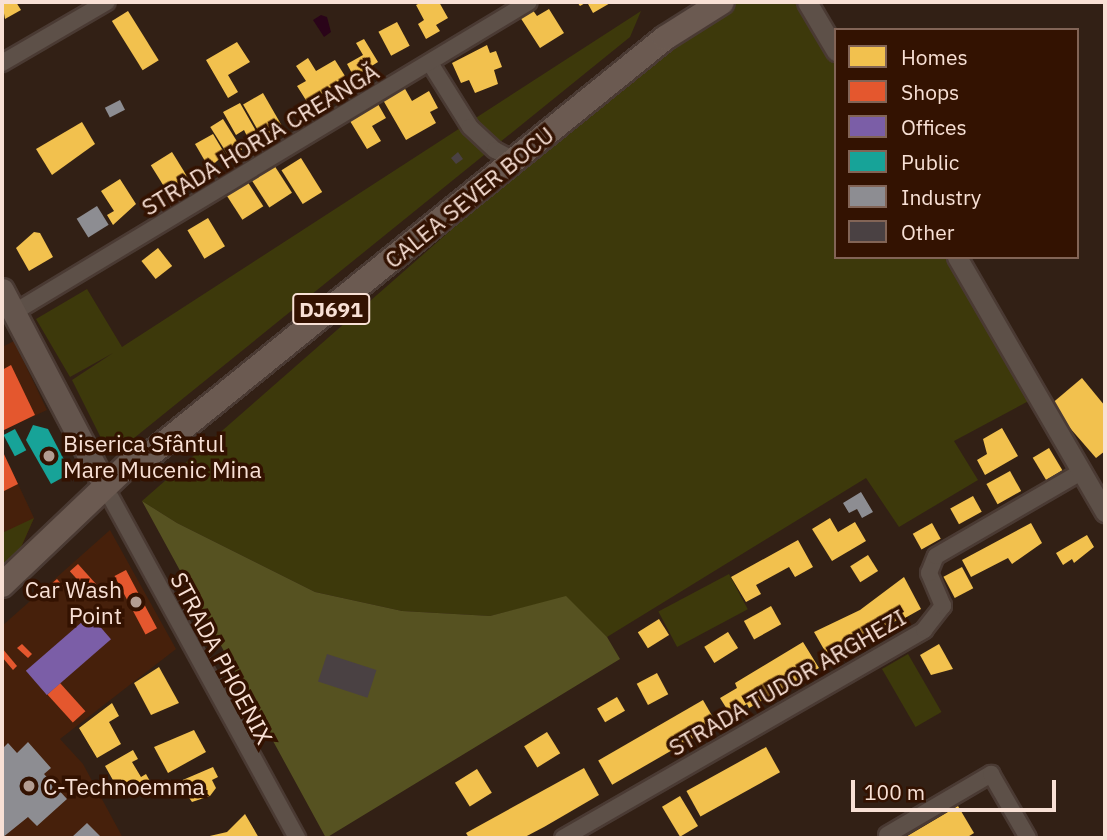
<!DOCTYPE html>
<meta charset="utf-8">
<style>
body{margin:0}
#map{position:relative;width:1107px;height:840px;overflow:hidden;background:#322015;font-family:"IBM Plex Sans",sans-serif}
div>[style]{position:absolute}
.built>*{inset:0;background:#46200b}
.green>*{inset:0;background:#3d390b;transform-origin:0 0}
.forest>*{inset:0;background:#565221}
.water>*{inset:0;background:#2a0419}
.homes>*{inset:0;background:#f2c14e;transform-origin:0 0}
.shops>*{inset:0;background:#e4572e;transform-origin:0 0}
.offices>*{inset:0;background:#7b5ea7;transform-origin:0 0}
.public>*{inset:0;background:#17a398;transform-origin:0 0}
.industry>*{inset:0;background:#8d8d92;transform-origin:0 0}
.building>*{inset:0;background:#4a4143;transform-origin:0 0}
.roads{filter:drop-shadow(2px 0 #4a3a33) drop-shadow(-2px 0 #4a3a33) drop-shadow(0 2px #4a3a33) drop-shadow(0 -2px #4a3a33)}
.minor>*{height:16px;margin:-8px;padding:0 8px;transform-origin:8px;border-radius:8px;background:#5d5048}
.tertiary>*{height:19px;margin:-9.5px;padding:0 9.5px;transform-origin:9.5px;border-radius:9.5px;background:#5d5048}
.secondary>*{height:23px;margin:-11.5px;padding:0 11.5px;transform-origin:11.5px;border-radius:11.5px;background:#64554d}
.primary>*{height:24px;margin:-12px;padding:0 12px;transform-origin:12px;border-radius:12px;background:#6b5a51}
.dots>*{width:19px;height:19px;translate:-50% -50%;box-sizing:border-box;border:4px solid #331201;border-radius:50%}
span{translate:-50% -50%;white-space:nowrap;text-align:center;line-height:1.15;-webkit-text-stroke:7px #331201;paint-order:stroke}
.shield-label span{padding:2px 5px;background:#331201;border:2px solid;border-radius:5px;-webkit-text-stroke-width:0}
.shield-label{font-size:21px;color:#f8e0d5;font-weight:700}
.street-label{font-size:23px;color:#f8e0d5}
.poi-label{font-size:23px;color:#f8e0d5}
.left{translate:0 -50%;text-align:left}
.right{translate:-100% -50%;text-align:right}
.frame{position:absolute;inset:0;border:4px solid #f8e0d5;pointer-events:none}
.legend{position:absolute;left:834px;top:28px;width:245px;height:231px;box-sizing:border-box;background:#331201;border:2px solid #826456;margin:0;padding:9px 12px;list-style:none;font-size:21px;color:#f8e0d5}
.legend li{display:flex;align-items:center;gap:14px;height:35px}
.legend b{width:35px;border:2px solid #826456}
.scale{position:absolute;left:851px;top:780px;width:205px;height:32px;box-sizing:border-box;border:4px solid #f8e0d5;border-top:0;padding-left:9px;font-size:21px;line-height:24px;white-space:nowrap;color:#f8e0d5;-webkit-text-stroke:5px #331201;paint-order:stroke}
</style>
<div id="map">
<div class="built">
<i style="clip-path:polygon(14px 341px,47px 410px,2px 431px,2px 347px)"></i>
<i style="clip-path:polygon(2px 450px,34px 518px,18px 554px,2px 568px)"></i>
<i style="clip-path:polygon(110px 530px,176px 649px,60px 739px,83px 764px,123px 838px,2px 838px,2px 626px)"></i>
</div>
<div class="green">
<i style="clip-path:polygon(711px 2px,807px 2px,836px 52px,836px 257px,956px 257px,1038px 396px,954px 441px,978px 480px,899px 527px,866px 478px,607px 637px,566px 597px,490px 616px,402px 611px,315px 592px,177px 523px,142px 501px)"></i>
<i style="clip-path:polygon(641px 11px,630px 37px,118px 451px,106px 448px,72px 380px,113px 353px,70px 377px,36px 319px,87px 289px,122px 347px)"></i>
<i style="clip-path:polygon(34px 518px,18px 554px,2px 568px,2px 533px)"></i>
<i style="left:729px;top:574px;width:40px;height:80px;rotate:62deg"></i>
<i style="left:908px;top:654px;width:67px;height:30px;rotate:60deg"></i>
</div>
<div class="forest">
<i style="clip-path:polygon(142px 501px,177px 523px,315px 592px,402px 611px,490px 616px,566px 596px,607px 637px,620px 659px,326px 838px)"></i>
</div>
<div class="water">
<i style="clip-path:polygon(321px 15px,327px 17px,331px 32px,324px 37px,313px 20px)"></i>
</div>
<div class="homes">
<i style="clip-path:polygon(2px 2px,16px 2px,21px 10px,5px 19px)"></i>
<i style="clip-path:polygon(422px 2px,439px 2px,448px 18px,436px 25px,440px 31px,426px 39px,418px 24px,424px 20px,416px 5px)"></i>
<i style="clip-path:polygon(577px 2px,612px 2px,593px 13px,587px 2px,580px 6px)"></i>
<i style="clip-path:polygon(532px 9px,537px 16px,549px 9px,564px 33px,540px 48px,520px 17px)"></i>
<i style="left:128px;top:11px;width:58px;height:19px;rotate:58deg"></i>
<i style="left:397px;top:22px;width:27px;height:21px;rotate:62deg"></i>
<i style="clip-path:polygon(364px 39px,378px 62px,354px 77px,347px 64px,363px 55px,356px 43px)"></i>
<i style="clip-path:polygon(237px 42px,250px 62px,228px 75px,238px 92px,228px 98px,206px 60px)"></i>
<i style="clip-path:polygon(487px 45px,490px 53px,496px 51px,502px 67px,494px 70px,498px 84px,475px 93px,469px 80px,461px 83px,452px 63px)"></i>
<i style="clip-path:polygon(308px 58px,316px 71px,335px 60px,345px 76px,309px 105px,297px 86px,306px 81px,296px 66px)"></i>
<i style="clip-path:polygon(404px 87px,412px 101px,429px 91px,438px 108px,430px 112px,436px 123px,406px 140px,383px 100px)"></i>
<i style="left:263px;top:93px;width:38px;height:23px;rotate:60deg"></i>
<i style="clip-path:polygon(240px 103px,256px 131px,247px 136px,244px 130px,236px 135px,223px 112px)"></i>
<i style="clip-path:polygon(378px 104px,386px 118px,372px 126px,381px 141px,367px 149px,350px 121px)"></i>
<i style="left:223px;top:119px;width:36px;height:15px;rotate:58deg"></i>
<i style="clip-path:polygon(82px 122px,95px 144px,52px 175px,36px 149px)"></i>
<i style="clip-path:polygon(213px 134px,225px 154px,209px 168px,195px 144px)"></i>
<i style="left:172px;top:152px;width:32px;height:25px;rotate:58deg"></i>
<i style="left:301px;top:158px;width:40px;height:23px;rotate:58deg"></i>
<i style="left:274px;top:165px;width:33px;height:27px;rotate:57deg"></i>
<i style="clip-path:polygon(120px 179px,136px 204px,113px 225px,107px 215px,114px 211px,101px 191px)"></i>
<i style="left:247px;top:181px;width:30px;height:25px;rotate:57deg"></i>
<i style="left:208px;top:218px;width:33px;height:24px;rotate:59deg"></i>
<i style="clip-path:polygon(34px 232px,40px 233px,53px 257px,29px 271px,16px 248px)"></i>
<i style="left:158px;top:248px;width:23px;height:21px;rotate:52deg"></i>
<i style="clip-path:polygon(1082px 378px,1105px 406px,1105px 451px,1096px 458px,1050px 405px)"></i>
<i style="clip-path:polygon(1002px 428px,1018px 456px,985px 475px,977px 460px,987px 454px,983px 439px)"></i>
<i style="left:1049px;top:448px;width:26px;height:19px;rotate:59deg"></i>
<i style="left:1010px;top:471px;width:23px;height:27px;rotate:61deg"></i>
<i style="left:973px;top:496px;width:18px;height:26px;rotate:61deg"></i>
<i style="clip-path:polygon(830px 518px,838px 532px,855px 522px,866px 541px,832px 561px,812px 529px)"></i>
<i style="left:932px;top:523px;width:18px;height:22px;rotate:61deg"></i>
<i style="clip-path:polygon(1031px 523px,1042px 543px,1012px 564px,1008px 558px,971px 577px,962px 560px)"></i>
<i style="clip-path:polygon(1087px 535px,1094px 547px,1074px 563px,1072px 559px,1063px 565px,1056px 553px)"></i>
<i style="clip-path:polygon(798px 540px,813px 567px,795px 577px,789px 567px,756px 585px,761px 594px,746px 602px,731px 577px)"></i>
<i style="left:868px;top:555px;width:19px;height:21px;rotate:58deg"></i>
<i style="left:962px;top:567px;width:24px;height:21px;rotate:62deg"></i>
<i style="clip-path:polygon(904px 577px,921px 609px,905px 618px,901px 612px,896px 615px,899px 619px,830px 660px,814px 632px,860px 610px)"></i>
<i style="left:771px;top:606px;width:21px;height:31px;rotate:61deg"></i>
<i style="left:659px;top:619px;width:19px;height:25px;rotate:58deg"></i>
<i style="left:728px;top:632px;width:19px;height:28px;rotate:58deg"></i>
<i style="clip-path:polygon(803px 642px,819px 668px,749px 708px,747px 704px,730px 714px,720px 698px,737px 688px,735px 683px)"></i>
<i style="clip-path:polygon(939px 644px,953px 669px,931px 675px,920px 655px)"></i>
<i style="clip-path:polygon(159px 667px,179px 703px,151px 715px,134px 683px)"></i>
<i style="left:657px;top:673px;width:24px;height:23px;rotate:62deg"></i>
<i style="left:617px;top:697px;width:16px;height:23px;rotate:60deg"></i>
<i style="left:703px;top:700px;width:28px;height:121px;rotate:60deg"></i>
<i style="clip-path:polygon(112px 703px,119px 716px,109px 722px,121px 744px,97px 758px,79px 728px)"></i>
<i style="clip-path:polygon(194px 730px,206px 752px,168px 773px,154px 747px)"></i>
<i style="left:547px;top:732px;width:25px;height:27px;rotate:58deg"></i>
<i style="left:766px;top:747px;width:29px;height:91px;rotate:61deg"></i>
<i style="clip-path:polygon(133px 750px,138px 759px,132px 762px,141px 777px,146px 774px,151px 783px,123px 798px,105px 766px)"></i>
<i style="clip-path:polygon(213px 767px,218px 777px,212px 780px,216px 788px,210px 796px,192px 802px,178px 782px)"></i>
<i style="clip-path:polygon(584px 768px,599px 795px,544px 827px,523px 838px,469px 838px,466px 833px)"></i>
<i style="left:477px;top:769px;width:28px;height:26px;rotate:58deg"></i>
<i style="left:680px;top:796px;width:35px;height:21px;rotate:59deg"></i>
<i style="clip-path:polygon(958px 806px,974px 833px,966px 838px,904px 838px)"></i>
<i style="clip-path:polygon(245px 814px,259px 838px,201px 838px,227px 832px)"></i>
</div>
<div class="shops">
<i style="clip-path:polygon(11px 365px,35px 415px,2px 431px,2px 370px)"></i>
<i style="clip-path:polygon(2px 450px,18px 484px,2px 492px)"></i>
<i style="left:78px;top:564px;width:36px;height:11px;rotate:48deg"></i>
<i style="left:126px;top:570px;width:66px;height:13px;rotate:62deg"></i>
<i style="left:57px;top:579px;width:9px;height:18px;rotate:49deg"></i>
<i style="clip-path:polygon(22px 644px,32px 654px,28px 658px,17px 648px)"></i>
<i style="clip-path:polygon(2px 648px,17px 666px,13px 670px,2px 657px)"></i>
<i style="left:60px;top:683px;width:38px;height:17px;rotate:48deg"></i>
</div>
<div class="offices">
<i style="left:90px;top:615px;width:32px;height:85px;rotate:49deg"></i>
</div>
<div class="public">
<i style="clip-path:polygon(33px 425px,48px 429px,71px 473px,51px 484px,26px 440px)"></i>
<i style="left:15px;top:429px;width:24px;height:13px;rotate:62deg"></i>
</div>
<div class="industry">
<i style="left:120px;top:100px;width:11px;height:17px;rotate:63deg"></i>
<i style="left:97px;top:206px;width:22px;height:24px;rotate:58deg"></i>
<i style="clip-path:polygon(861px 492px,873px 512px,862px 518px,857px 509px,849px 513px,843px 503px)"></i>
<i style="clip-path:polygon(28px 742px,51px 768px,44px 774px,67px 799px,37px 826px,28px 817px,2px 838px,2px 749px,8px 743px,17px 753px)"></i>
<i style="clip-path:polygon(87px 823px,102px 838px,71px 838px)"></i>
</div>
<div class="building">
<i style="clip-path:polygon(458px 152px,463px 159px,456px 164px,451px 158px)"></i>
<i style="left:327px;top:654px;width:52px;height:29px;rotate:18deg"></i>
</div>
<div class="roads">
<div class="minor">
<i style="left:2px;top:63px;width:121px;rotate:-30.2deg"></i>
<i style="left:430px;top:63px;width:75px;rotate:58deg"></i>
<i style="left:470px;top:127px;width:34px;rotate:43deg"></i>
<i style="left:495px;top:150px;width:21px;rotate:28deg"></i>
<i style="left:13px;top:313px;width:602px;rotate:-31.08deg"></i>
<i style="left:111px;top:498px;width:388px;rotate:61.3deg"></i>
<i style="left:887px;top:835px;width:121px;rotate:-30.4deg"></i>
<i style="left:991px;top:774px;width:74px;rotate:60deg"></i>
<i style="left:563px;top:838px;width:417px;rotate:-29.9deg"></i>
<i style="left:924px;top:630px;width:31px;rotate:-52deg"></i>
<i style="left:943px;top:606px;width:36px;rotate:-113deg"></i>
<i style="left:929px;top:573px;width:18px;rotate:-68deg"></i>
<i style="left:936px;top:556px;width:168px;rotate:-30.1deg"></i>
</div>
<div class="tertiary">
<i style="left:807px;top:2px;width:57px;rotate:59.4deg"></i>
<i style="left:957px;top:257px;width:295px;rotate:59.9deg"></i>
</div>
<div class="secondary">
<i style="left:2px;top:290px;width:221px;rotate:62.3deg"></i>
</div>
<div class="primary">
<i style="left:2px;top:585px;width:174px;rotate:-43.6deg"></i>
<i style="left:128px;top:465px;width:21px;rotate:-23deg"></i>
<i style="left:147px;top:457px;width:666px;rotate:-38.97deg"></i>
<i style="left:665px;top:38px;width:67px;rotate:-32.3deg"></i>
</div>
</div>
<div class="dots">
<i style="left:49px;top:456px;background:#b39d92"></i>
<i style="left:136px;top:602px;background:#b39d92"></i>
<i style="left:29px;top:786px;background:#b39d92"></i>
</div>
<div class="shield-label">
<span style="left:331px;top:309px">DJ691</span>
</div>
<div class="street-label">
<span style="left:260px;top:139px;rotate:-31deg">STRADA HORIA CREANGĂ</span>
<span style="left:469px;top:197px;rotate:-39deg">CALEA SEVER BOCU</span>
<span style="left:222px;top:658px;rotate:62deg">STRADA PHOENIX</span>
<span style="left:787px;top:682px;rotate:-30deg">STRADA TUDOR ARGHEZI</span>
</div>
<div class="poi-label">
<span class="left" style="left:63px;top:456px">Biserica Sfântul<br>Mare Mucenic Mina</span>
<span class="right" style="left:122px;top:602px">Car Wash<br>Point</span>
<span class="left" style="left:43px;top:786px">C-Technoemma</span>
</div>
<div class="frame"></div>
<ul class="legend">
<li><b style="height:19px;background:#f2c14e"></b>Homes</li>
<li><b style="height:19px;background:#e4572e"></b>Shops</li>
<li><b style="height:19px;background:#7b5ea7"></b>Offices</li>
<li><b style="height:19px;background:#17a398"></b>Public</li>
<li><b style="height:19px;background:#8d8d92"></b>Industry</li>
<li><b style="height:19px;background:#4a4143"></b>Other</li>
</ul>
<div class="scale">100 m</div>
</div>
